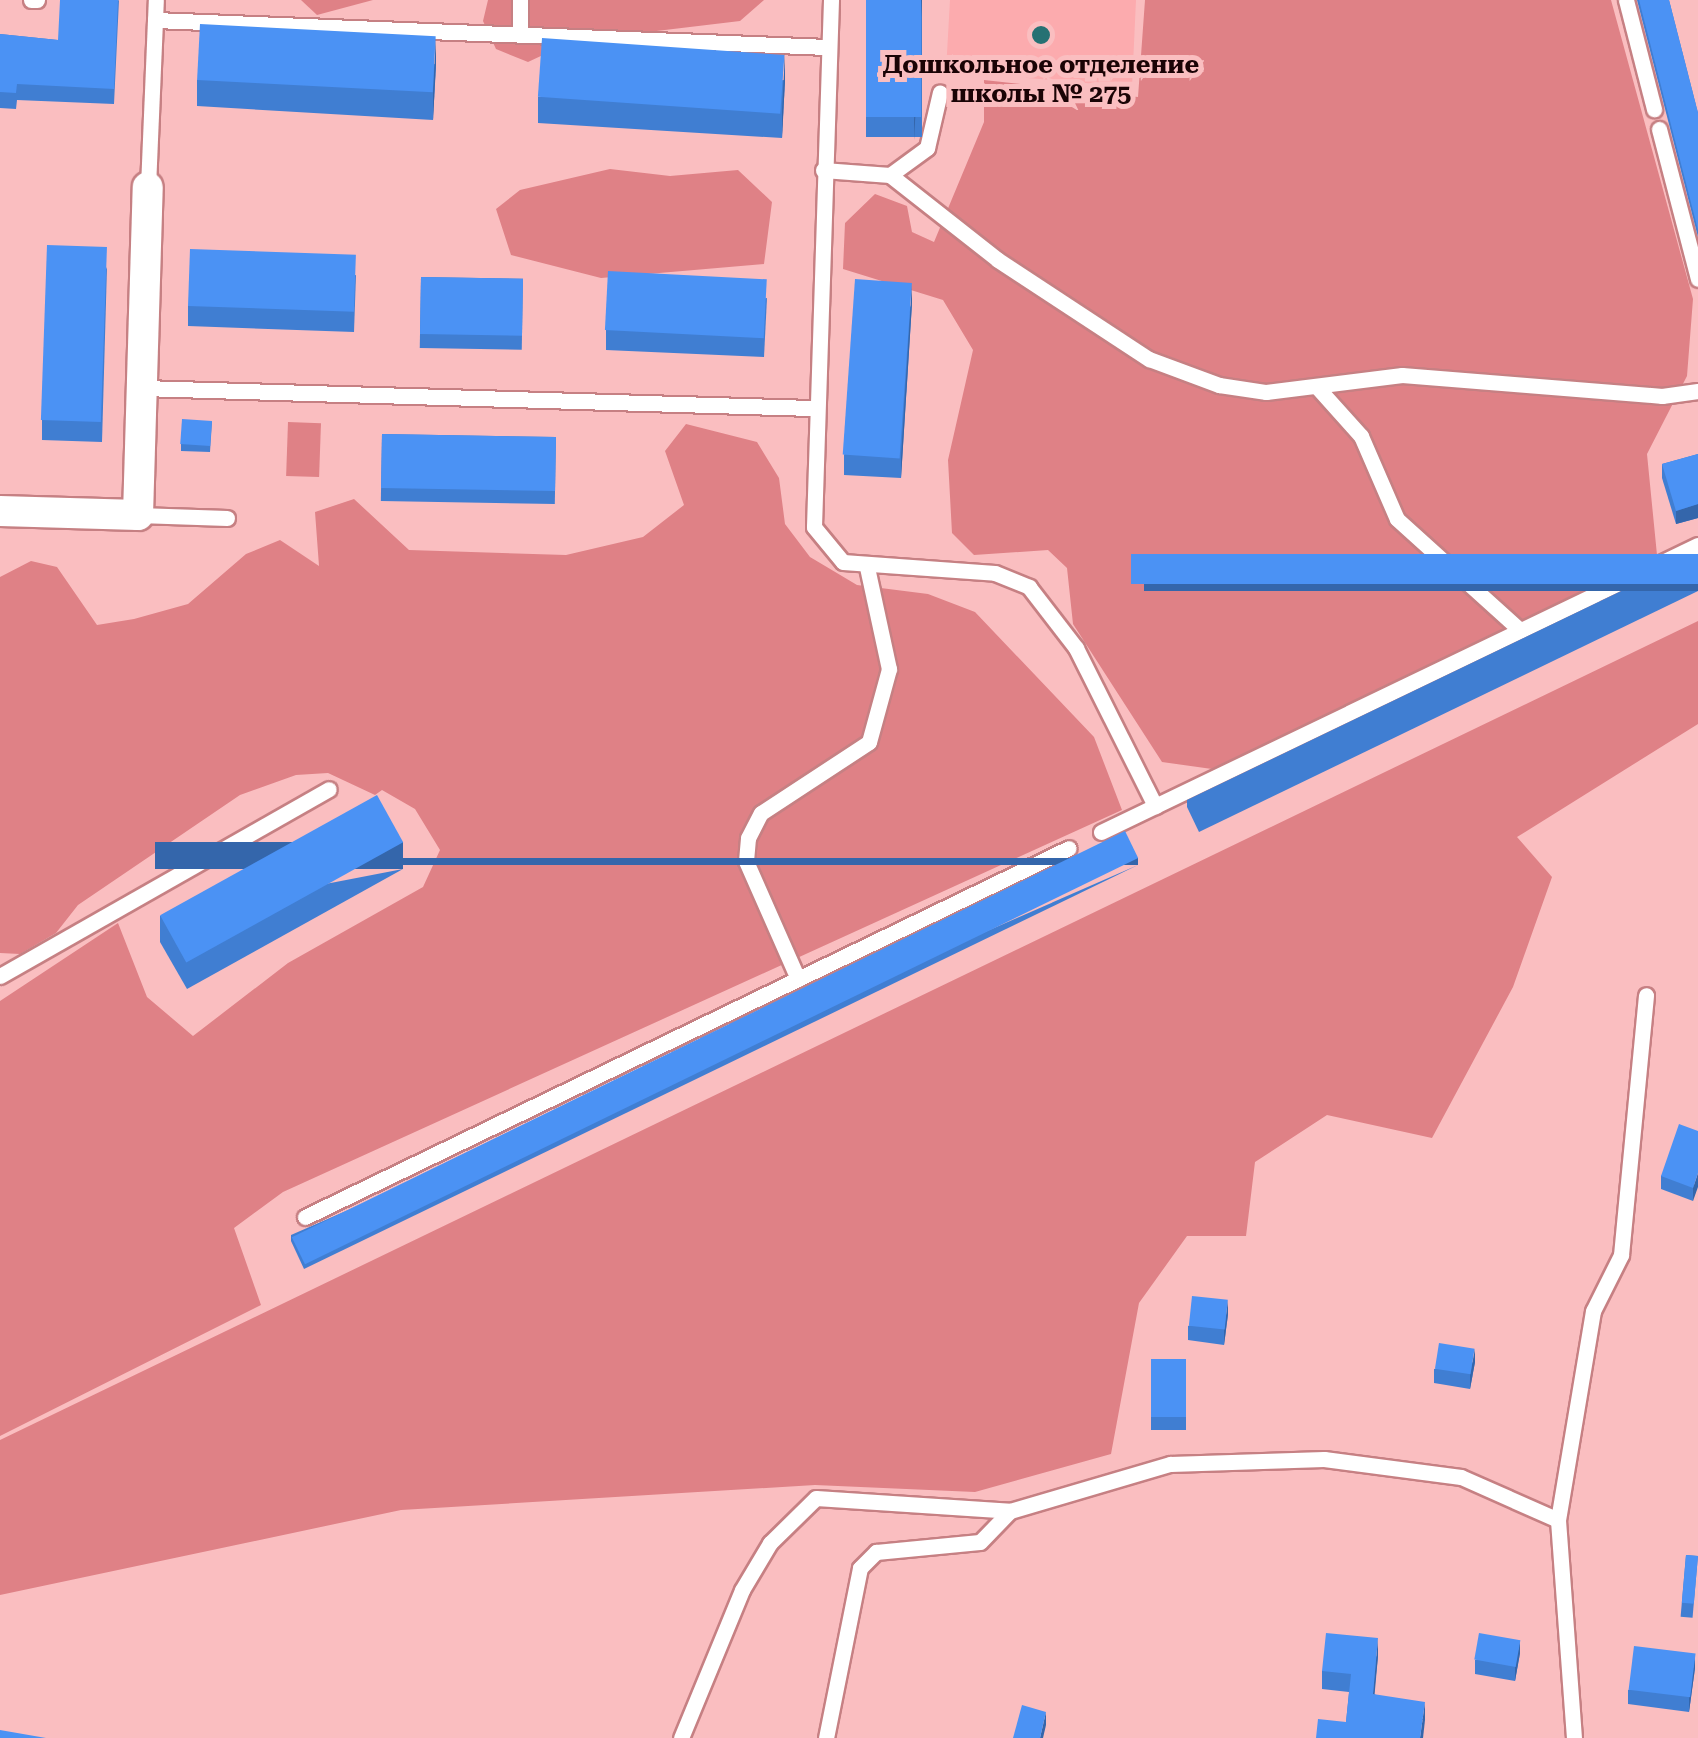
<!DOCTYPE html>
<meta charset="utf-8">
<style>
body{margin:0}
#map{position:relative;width:1698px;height:1738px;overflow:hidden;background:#fabec0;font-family:"Roboto Serif",serif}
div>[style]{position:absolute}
.built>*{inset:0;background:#fcabae}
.green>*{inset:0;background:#df8186;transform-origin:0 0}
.roads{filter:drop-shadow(2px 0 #c68083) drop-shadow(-2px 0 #c68083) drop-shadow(0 2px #c68083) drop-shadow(0 -2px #c68083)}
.lane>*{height:15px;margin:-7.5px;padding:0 7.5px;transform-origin:7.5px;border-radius:7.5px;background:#fff}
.street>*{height:30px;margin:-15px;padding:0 15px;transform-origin:15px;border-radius:15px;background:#fff}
.wall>*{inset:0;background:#407ed2;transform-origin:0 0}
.shaded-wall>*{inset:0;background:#3466ab;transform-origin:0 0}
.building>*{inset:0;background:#4b92f4;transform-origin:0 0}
.dots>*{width:28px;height:28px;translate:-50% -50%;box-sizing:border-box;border:5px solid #fabec0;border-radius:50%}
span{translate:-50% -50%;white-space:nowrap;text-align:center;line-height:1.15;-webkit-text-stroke:10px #fabec0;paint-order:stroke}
.poi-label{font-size:25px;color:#1a0305;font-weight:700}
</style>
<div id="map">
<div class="built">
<i style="clip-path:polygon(950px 0,1136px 0,1132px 87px,946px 71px)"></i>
</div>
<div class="green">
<i style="clip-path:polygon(301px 0,373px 0,317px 15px)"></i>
<i style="clip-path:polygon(488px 0,764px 0,740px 21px,573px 41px,528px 62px,496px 49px,483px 21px)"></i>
<i style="clip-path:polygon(1145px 0,1611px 0,1693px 299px,1687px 376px,1647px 454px,1657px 555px,1645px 570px,1212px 769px,1162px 762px,1073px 624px,1067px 568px,1048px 550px,974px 555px,952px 533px,948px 460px,973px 350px,943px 300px,843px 269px,845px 223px,875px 194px,907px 206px,912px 232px,934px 242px,984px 122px,984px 80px,1138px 97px)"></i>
<i style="clip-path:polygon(610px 169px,670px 176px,738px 170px,772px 202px,764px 264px,601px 278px,511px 255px,496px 209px,520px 190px)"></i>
<i style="left:288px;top:422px;width:33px;height:54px;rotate:2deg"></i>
<i style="clip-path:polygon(686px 424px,757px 442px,779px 478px,785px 524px,810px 557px,857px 585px,928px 594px,975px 612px,1094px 737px,1122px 810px,283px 1192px,234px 1228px,261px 1305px,0 1436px,0 1001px,118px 923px,147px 997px,193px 1036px,288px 963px,423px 887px,440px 850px,415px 809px,382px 790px,375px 795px,328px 773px,296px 775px,240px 795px,78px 905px,56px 933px,20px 954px,0 953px,0 577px,31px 561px,57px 567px,97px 625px,134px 619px,188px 604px,246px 554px,280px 540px,319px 566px,315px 512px,354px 499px,409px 550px,566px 555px,643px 537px,684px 505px,665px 451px)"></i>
<i style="clip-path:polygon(1698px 621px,1698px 724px,1517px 837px,1552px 877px,1513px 987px,1432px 1138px,1327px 1115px,1255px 1162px,1246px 1236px,1187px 1236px,1139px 1303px,1111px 1454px,975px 1492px,815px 1485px,401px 1510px,0 1595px,0 1440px)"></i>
</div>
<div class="roads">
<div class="lane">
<i style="left:31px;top:0;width:6px"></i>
<i style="left:831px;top:0;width:527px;rotate:91.85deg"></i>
<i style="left:814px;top:527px;width:45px;rotate:50.4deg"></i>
<i style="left:843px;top:562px;width:152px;rotate:4.1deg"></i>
<i style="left:995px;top:573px;width:37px;rotate:22deg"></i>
<i style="left:1029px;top:587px;width:77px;rotate:52.4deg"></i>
<i style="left:1076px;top:648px;width:177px;rotate:63.4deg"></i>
<i style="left:1626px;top:0;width:113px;rotate:75.6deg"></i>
<i style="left:155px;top:20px;width:674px;rotate:2.3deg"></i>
<i style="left:520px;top:34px;width:34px;rotate:-90deg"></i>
<i style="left:1659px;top:129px;width:155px;rotate:75.4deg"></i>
<i style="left:823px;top:170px;width:67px;rotate:4.3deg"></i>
<i style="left:890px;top:175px;width:137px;rotate:38.2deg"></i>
<i style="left:998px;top:260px;width:181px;rotate:33.3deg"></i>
<i style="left:1149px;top:359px;width:75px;rotate:20.4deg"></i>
<i style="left:1219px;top:385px;width:48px;rotate:8.5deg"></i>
<i style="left:1266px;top:392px;width:137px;rotate:-7.1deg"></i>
<i style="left:1402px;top:375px;width:261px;rotate:4.6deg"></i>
<i style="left:1662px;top:396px;width:36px;rotate:-8deg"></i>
<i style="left:890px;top:175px;width:46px;rotate:-36.1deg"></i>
<i style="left:927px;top:148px;width:57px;rotate:-76.9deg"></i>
<i style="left:148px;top:187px;width:187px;rotate:-87.6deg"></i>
<i style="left:1317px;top:387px;width:66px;rotate:48.1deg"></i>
<i style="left:1361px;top:436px;width:90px;rotate:66.6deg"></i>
<i style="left:1397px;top:519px;width:166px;rotate:42.1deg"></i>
<i style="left:142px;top:388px;width:670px;rotate:1.71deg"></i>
<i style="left:138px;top:515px;width:89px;rotate:1.9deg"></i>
<i style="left:1101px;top:832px;width:662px;rotate:-25.68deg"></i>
<i style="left:0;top:976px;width:378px;rotate:-29.6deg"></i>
<i style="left:798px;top:979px;width:129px;rotate:-113.8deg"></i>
<i style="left:746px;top:861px;width:23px;rotate:-85deg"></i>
<i style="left:748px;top:838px;width:28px;rotate:-63deg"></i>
<i style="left:761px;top:813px;width:129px;rotate:-33.3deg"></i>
<i style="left:869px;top:742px;width:76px;rotate:-74.7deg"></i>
<i style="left:889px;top:669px;width:104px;rotate:-102.2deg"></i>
<i style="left:305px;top:1217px;width:848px;rotate:-25.78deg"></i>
<i style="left:681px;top:1738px;width:160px;rotate:-67.6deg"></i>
<i style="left:742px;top:1590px;width:55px;rotate:-59.2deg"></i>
<i style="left:770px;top:1543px;width:64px;rotate:-44.4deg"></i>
<i style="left:816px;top:1498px;width:194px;rotate:3.8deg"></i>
<i style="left:826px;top:1738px;width:173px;rotate:-78.7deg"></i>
<i style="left:860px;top:1568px;width:23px;rotate:-45deg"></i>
<i style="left:876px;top:1552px;width:104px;rotate:-5.5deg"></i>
<i style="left:980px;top:1542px;width:43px;rotate:-45.9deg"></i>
<i style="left:1010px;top:1511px;width:167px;rotate:-16.4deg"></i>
<i style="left:1170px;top:1464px;width:154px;rotate:-1.9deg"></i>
<i style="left:1324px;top:1459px;width:138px;rotate:7.5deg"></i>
<i style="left:1461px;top:1477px;width:106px;rotate:23.9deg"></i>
<i style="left:1574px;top:1738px;width:219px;rotate:-94.2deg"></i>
<i style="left:1558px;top:1520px;width:212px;rotate:-80.5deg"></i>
<i style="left:1593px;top:1311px;width:63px;rotate:-63.4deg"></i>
<i style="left:1621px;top:1255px;width:261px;rotate:-84.5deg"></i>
</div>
<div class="street">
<i style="left:0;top:511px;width:138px;rotate:1.7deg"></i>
<i style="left:138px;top:515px;width:328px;rotate:-88.3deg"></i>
</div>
</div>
<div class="wall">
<i style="clip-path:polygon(119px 0,114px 104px,17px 100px,16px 109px,0 108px,0 34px,58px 40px)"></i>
<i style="left:866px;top:0;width:56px;height:137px"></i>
<i style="clip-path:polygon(1637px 0,1669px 0,1698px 113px,1698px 237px)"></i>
<i style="clip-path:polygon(436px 64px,433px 120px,197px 106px,197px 80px)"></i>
<i style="clip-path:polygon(785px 80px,782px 138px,538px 123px,538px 97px)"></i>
<i style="clip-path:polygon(107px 267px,102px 442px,42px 440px,42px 420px)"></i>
<i style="clip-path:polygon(356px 275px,354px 332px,188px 326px,188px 306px)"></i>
<i style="left:421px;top:277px;width:102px;height:71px;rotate:1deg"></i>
<i style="clip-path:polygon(767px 298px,764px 357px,606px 350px,606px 330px)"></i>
<i style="clip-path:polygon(912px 303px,901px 478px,844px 475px,844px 455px)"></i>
<i style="clip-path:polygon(212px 421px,210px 452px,181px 451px,181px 444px)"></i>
<i style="left:382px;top:434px;width:174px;height:67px;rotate:1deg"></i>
<i style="clip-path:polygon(1698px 454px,1698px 518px,1676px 524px,1662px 478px,1662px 464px)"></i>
<i style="clip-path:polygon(1698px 554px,1698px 591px,1199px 832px,1187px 807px,1187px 800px)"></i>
<i style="clip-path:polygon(1138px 865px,304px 1269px,291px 1241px,291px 1235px)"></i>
<i style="clip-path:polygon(403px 869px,187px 989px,160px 942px,160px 916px)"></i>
<i style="clip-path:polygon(1698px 1131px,1693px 1201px,1661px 1189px,1661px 1176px)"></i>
<i style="clip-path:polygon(1228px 1314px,1224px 1345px,1188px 1340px,1188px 1326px)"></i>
<i style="left:1151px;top:1359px;width:35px;height:71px"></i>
<i style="clip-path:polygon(1475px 1362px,1470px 1389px,1434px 1383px,1434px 1369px)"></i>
<i style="left:1686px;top:1555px;width:12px;height:62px;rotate:5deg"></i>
<i style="clip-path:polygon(1520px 1653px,1515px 1681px,1475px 1674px,1475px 1660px)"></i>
<i style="clip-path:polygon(1378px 1656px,1374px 1694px,1425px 1720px,1346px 1722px,1349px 1692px,1322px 1689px,1322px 1671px)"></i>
<i style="clip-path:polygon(1695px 1668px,1689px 1712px,1628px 1704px,1628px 1690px)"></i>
</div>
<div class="shaded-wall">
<i style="clip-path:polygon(921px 0,922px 0,914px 140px,914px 120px)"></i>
<i style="clip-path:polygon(436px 37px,436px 64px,433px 120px,433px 93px)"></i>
<i style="clip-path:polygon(785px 53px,785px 80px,782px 138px,782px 112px)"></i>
<i style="clip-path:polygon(912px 283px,912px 303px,901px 478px,901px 458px)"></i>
<i style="clip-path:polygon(1698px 504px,1698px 518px,1676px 524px,1676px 511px)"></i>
<i style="left:1698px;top:584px;width:7px;height:554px;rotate:90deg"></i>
<i style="left:403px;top:842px;width:27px;height:248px;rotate:90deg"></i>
<i style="left:1138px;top:858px;width:7px;height:927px;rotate:90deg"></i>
<i style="clip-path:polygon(1698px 1173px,1698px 1187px,1693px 1201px,1693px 1188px)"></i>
<i style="clip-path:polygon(1228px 1300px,1228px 1314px,1224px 1345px,1224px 1331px)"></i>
<i style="clip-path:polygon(1475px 1349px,1475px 1362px,1470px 1389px,1470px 1375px)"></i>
<i style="clip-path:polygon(1378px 1638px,1378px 1656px,1373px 1712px,1373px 1694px)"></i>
<i style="clip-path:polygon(1520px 1640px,1520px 1653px,1515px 1681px,1515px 1667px)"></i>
<i style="clip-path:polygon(1695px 1654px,1695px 1668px,1689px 1712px,1689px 1698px)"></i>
<i style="clip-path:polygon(1425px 1702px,1425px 1720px,1423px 1738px,1420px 1738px)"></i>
<i style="clip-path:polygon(1046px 1712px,1046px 1725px,1043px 1738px,1040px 1738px)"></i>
</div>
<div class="building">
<i style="clip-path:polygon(60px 0,118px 0,114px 89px,17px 84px,16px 93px,0 92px,0 34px,58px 40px)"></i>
<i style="left:866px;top:0;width:55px;height:117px"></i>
<i style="clip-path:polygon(1639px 0,1669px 0,1698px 113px,1698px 230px)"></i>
<i style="left:200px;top:24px;width:236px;height:56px;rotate:3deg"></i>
<i style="left:542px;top:38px;width:243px;height:59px;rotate:4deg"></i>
<i style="left:47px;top:245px;width:60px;height:175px;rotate:2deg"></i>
<i style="left:190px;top:249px;width:166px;height:57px;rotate:2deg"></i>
<i style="left:608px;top:271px;width:159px;height:59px;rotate:3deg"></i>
<i style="left:421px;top:277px;width:102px;height:57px;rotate:1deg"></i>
<i style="left:855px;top:279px;width:57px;height:176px;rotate:4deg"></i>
<i style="left:182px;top:419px;width:30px;height:25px;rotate:4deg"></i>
<i style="left:382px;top:434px;width:174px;height:54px;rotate:1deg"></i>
<i style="clip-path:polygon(1698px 454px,1698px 504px,1676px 511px,1662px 464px)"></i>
<i style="left:1698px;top:554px;width:30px;height:567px;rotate:90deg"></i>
<i style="left:377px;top:795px;width:54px;height:248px;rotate:61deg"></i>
<i style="left:1125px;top:831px;width:30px;height:927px;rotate:64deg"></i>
<i style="clip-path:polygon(1679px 1124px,1698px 1131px,1698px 1173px,1693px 1188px,1661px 1176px)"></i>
<i style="left:1192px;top:1296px;width:36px;height:30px;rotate:6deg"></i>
<i style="left:1439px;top:1343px;width:36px;height:26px;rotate:9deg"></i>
<i style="left:1151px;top:1359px;width:35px;height:58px"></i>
<i style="left:1686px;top:1555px;width:12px;height:48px;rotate:5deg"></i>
<i style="clip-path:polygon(1326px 1633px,1378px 1638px,1373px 1694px,1425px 1702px,1420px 1738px,1316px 1738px,1318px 1719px,1346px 1722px,1351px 1674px,1322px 1671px)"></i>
<i style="left:1479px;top:1633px;width:42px;height:27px;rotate:10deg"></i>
<i style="left:1634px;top:1646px;width:62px;height:44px;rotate:7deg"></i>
<i style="clip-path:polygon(1022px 1705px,1046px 1712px,1040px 1738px,1013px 1738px)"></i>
<i style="clip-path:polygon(0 1730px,46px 1738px,0 1738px)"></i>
</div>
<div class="dots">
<i style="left:1041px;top:35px;background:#267173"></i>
</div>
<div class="poi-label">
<span style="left:1041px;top:80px">Дошкольное отделение<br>школы № 275</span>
</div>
</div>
